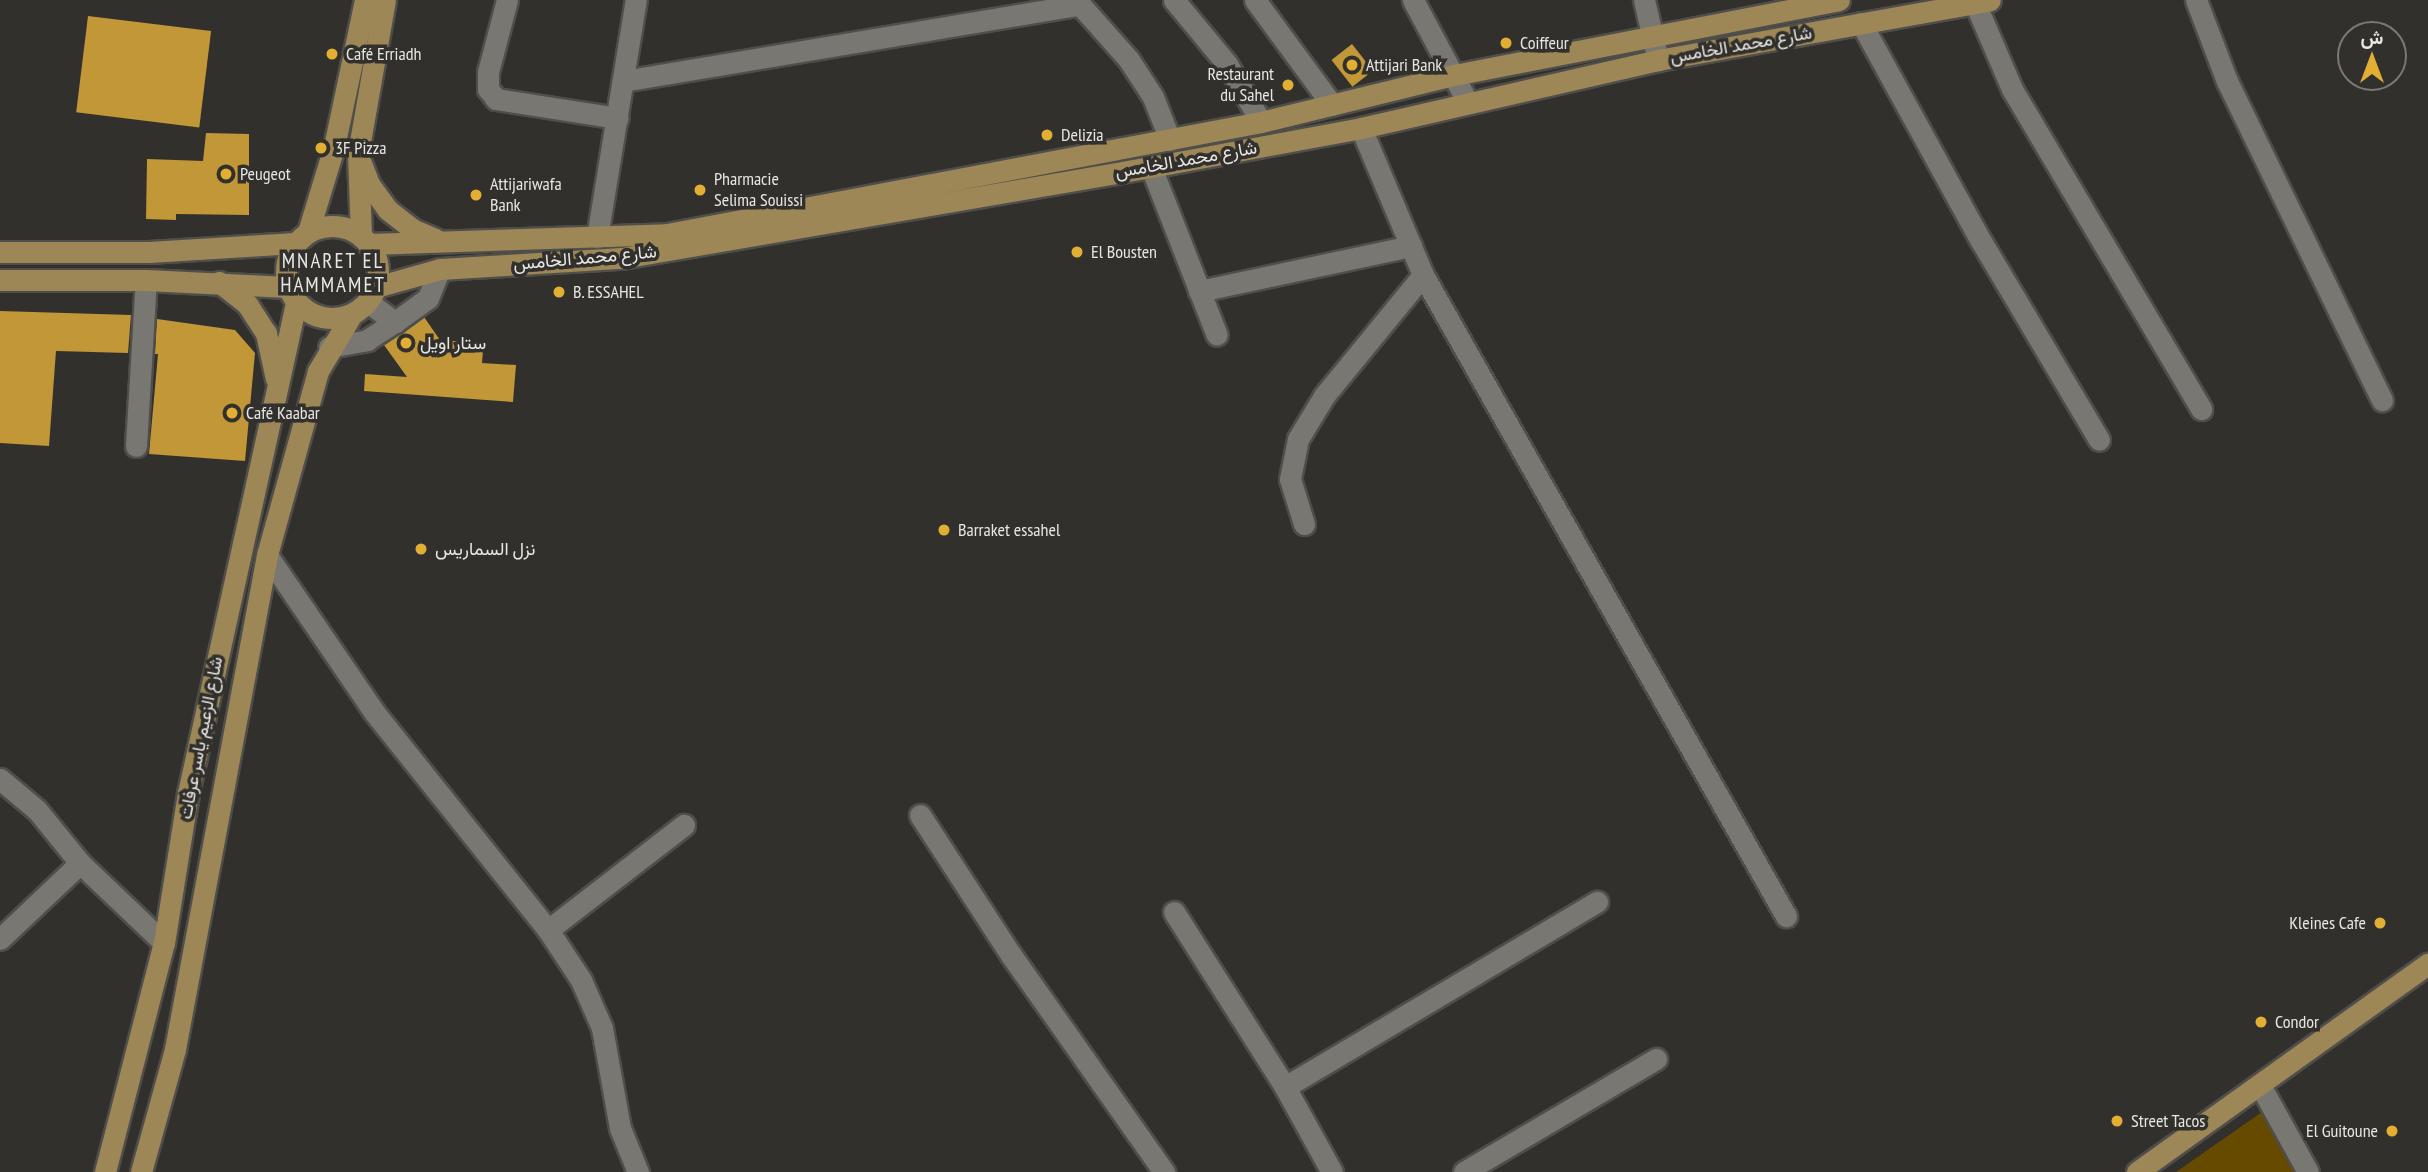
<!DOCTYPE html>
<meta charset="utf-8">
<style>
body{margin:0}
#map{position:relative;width:2428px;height:1172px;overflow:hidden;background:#32302c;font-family:"PT Sans Narrow",Vazirmatn,sans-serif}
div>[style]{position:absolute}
.green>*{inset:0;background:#664a00}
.building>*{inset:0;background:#c19738;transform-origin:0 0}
.roads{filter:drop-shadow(2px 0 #4f4e4a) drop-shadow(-2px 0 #4f4e4a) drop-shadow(0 2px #4f4e4a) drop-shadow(0 -2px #4f4e4a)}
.minor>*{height:21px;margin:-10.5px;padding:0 10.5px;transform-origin:10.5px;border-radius:10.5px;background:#797772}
.major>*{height:21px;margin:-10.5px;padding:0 10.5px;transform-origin:10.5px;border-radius:10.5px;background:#9e8756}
.major>.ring{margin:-10.5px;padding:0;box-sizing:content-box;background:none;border:21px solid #9e8756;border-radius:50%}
.dots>*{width:19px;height:19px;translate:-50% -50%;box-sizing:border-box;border:4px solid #32302c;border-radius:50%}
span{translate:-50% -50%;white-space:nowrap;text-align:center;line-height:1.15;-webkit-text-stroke:7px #32302c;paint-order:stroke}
.poi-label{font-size:18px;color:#e7e6e3}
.left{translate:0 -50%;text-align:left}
.right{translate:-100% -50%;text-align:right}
.street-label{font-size:18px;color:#e7e6e3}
.quarter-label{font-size:21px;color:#e7e6e3;letter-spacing:2px}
.north{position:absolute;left:2337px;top:21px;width:70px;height:70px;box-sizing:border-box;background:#32302c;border:2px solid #7a7975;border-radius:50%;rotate:0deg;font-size:19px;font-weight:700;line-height:28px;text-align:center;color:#e7e6e3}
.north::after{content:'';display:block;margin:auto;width:24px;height:32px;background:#e2ae34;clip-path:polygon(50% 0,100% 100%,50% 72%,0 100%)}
</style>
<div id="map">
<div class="green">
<i style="clip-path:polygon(2272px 1105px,2310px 1172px,2176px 1172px)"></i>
</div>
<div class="building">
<i style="left:88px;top:16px;width:124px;height:97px;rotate:7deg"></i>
<i style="left:1352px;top:44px;width:34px;height:26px;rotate:52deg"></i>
<i style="clip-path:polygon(206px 133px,249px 134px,249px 215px,176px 214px,176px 220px,146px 219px,147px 159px,203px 161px)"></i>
<i style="clip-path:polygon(0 311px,131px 315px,128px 353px,56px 351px,49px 446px,0 443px)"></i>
<i style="clip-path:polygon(424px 317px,440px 340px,466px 342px,466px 350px,483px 351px,482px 363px,516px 365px,513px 402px,364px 391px,365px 374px,407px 377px,384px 345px)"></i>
<i style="clip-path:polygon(157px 319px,235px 330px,255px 353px,245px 461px,149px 454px,158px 354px,155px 354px)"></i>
</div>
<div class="roads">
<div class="minor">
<i style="left:507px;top:0;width:74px;rotate:104.8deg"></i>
<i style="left:488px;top:72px;width:17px;rotate:90deg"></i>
<i style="left:488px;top:89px;width:13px;rotate:51deg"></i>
<i style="left:496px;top:99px;width:123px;rotate:8.9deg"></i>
<i style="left:1076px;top:0;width:80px;rotate:48.5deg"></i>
<i style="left:1129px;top:60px;width:44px;rotate:57deg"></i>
<i style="left:1153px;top:97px;width:46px;rotate:68.4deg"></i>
<i style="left:1174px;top:0;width:83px;rotate:50.4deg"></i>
<i style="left:1227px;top:64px;width:67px;rotate:59.6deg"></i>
<i style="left:1255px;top:0;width:130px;rotate:53.7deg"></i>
<i style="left:1413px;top:0;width:115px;rotate:61.9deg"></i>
<i style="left:1644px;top:0;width:62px;rotate:76.9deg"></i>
<i style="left:2196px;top:0;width:87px;rotate:69.1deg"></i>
<i style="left:2227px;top:81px;width:355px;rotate:64.1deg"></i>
<i style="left:1975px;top:3px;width:94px;rotate:66.7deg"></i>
<i style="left:2012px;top:89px;width:372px;rotate:59.4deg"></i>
<i style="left:1861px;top:23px;width:249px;rotate:61.2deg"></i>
<i style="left:1981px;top:241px;width:231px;rotate:59.3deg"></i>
<i style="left:623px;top:81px;width:464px;rotate:-9.5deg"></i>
<i style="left:1361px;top:128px;width:160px;rotate:67.1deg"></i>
<i style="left:1423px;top:275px;width:737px;rotate:60.48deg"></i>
<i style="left:1151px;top:167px;width:180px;rotate:68.6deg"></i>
<i style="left:597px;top:237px;width:240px;rotate:-80.7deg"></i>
<i style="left:1199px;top:291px;width:217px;rotate:-12deg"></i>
<i style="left:368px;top:302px;width:34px;rotate:37deg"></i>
<i style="left:329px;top:347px;width:39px;rotate:-10deg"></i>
<i style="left:367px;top:340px;width:33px;rotate:-33deg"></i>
<i style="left:395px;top:322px;width:41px;rotate:-36deg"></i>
<i style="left:428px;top:298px;width:31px;rotate:-68deg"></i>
<i style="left:136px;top:446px;width:166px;rotate:-86.6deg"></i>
<i style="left:1304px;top:524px;width:47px;rotate:-107.3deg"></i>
<i style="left:1290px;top:479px;width:41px;rotate:-78.7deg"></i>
<i style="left:1298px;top:439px;width:50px;rotate:-58.8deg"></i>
<i style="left:1324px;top:396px;width:156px;rotate:-50.7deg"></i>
<i style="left:267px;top:555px;width:190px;rotate:55.7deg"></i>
<i style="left:374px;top:712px;width:279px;rotate:51.4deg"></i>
<i style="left:548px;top:930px;width:60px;rotate:56.6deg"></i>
<i style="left:581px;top:980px;width:52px;rotate:66.4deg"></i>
<i style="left:602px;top:1028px;width:102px;rotate:79.8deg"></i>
<i style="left:620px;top:1128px;width:48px;rotate:67.8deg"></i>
<i style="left:0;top:779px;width:48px;rotate:40deg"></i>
<i style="left:37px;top:810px;width:68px;rotate:50.9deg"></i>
<i style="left:80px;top:863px;width:116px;rotate:43.6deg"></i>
<i style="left:920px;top:815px;width:167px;rotate:57deg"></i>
<i style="left:1011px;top:955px;width:266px;rotate:54.8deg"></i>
<i style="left:1174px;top:912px;width:207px;rotate:57.6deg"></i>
<i style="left:1285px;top:1087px;width:97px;rotate:61.1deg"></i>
<i style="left:548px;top:930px;width:172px;rotate:-37.7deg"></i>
<i style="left:0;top:939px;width:110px;rotate:-43.5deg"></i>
<i style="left:1285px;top:1087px;width:363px;rotate:-30.7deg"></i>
<i style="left:2261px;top:1087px;width:97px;rotate:61.1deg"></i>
<i style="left:1464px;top:1172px;width:223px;rotate:-30.5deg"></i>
</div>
<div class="major">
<i style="left:361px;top:163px;width:22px;rotate:69deg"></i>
<i style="left:369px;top:184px;width:32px;rotate:54deg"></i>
<i style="left:388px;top:210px;width:33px;rotate:38deg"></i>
<i style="left:414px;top:230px;width:23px;rotate:23deg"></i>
<i class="ring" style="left:286px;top:226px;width:71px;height:71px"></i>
<i style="left:308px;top:232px;width:89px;rotate:-73deg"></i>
<i style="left:334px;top:147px;width:150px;rotate:-78.1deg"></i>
<i style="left:361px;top:236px;width:83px;rotate:-92.1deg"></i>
<i style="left:358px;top:153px;width:155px;rotate:-80deg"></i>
<i style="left:369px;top:244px;width:298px;rotate:-1.9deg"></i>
<i style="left:667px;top:234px;width:604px;rotate:-10.68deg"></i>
<i style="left:1261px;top:122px;width:199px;rotate:-13.7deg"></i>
<i style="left:1454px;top:75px;width:392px;rotate:-11deg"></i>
<i style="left:0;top:252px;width:149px"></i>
<i style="left:149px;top:252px;width:146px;rotate:-3.5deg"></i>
<i style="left:0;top:280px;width:146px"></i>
<i style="left:146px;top:280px;width:141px;rotate:2.8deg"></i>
<i style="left:219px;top:282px;width:36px;rotate:38deg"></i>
<i style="left:247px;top:304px;width:35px;rotate:57deg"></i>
<i style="left:266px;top:333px;width:47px;rotate:77.7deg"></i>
<i style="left:376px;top:287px;width:66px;rotate:-15.7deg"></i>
<i style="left:440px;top:269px;width:182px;rotate:-3.5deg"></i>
<i style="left:622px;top:258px;width:537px;rotate:-9.76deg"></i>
<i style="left:1151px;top:167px;width:214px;rotate:-10.5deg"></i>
<i style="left:1361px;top:128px;width:305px;rotate:-12.9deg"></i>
<i style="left:1658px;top:60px;width:337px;rotate:-10.2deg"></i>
<i style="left:105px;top:1172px;width:236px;rotate:-75.6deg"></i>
<i style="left:164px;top:943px;width:152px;rotate:-80.9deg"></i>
<i style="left:188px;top:793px;width:502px;rotate:-77.57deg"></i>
<i style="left:141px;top:1172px;width:128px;rotate:-74.5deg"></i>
<i style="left:175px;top:1049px;width:502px;rotate:-79.45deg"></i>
<i style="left:267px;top:555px;width:191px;rotate:-74.5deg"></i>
<i style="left:318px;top:371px;width:66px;rotate:-59.2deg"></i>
<i style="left:2137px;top:1172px;width:358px;rotate:-35.6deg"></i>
</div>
</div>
<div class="dots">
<i style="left:1506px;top:43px;background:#e2ae34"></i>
<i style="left:332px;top:54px;background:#e2ae34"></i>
<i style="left:1352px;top:65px;background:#e2ae34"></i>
<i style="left:1288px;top:85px;background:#e2ae34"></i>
<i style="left:1047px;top:135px;background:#e2ae34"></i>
<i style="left:321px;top:148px;background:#e2ae34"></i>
<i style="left:226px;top:174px;background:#e2ae34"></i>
<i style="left:700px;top:190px;background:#e2ae34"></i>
<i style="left:476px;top:195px;background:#e2ae34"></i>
<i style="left:1077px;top:252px;background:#e2ae34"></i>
<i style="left:559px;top:292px;background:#e2ae34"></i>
<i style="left:406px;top:343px;background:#e2ae34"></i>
<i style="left:232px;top:413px;background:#e2ae34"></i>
<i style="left:944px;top:530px;background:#e2ae34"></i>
<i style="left:421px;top:549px;background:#e2ae34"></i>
<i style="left:2380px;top:923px;background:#e2ae34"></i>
<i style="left:2261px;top:1022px;background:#e2ae34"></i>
<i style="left:2117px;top:1121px;background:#e2ae34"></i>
<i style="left:2392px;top:1131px;background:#e2ae34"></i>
</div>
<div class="poi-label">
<span class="left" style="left:1520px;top:43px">Coiffeur</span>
<span class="left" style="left:346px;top:54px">Café Erriadh</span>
<span class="left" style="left:1366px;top:65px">Attijari Bank</span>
<span class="right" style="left:1274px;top:85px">Restaurant<br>du Sahel</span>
<span class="left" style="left:1061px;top:135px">Delizia</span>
<span class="left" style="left:335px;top:148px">3F Pizza</span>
<span class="left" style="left:240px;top:174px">Peugeot</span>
<span class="left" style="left:714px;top:190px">Pharmacie<br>Selima Souissi</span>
<span class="left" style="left:490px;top:195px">Attijariwafa<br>Bank</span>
<span class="left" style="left:1091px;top:252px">El Bousten</span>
<span class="left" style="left:573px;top:292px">B. ESSAHEL</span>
<span class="left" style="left:420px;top:343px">ستار اويل</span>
<span class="left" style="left:246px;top:413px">Café Kaabar</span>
<span class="left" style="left:958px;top:530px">Barraket essahel</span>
<span class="left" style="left:435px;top:549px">نزل السماريس</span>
<span class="right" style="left:2366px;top:923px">Kleines Cafe</span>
<span class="left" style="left:2275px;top:1022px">Condor</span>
<span class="left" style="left:2131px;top:1121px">Street Tacos</span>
<span class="right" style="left:2378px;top:1131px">El Guitoune</span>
</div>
<div class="street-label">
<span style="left:1741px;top:45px;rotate:-10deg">شارع محمد الخامس</span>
<span style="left:1186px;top:160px;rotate:-10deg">شارع محمد الخامس</span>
<span style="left:585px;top:258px;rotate:-5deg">شارع محمد الخامس</span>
<span style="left:201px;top:738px;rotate:-79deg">شارع الزعيم ياسر عرفات</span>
</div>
<div class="quarter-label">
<span style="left:333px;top:273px">MNARET EL<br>HAMMAMET</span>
</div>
<div class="north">ش</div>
</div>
